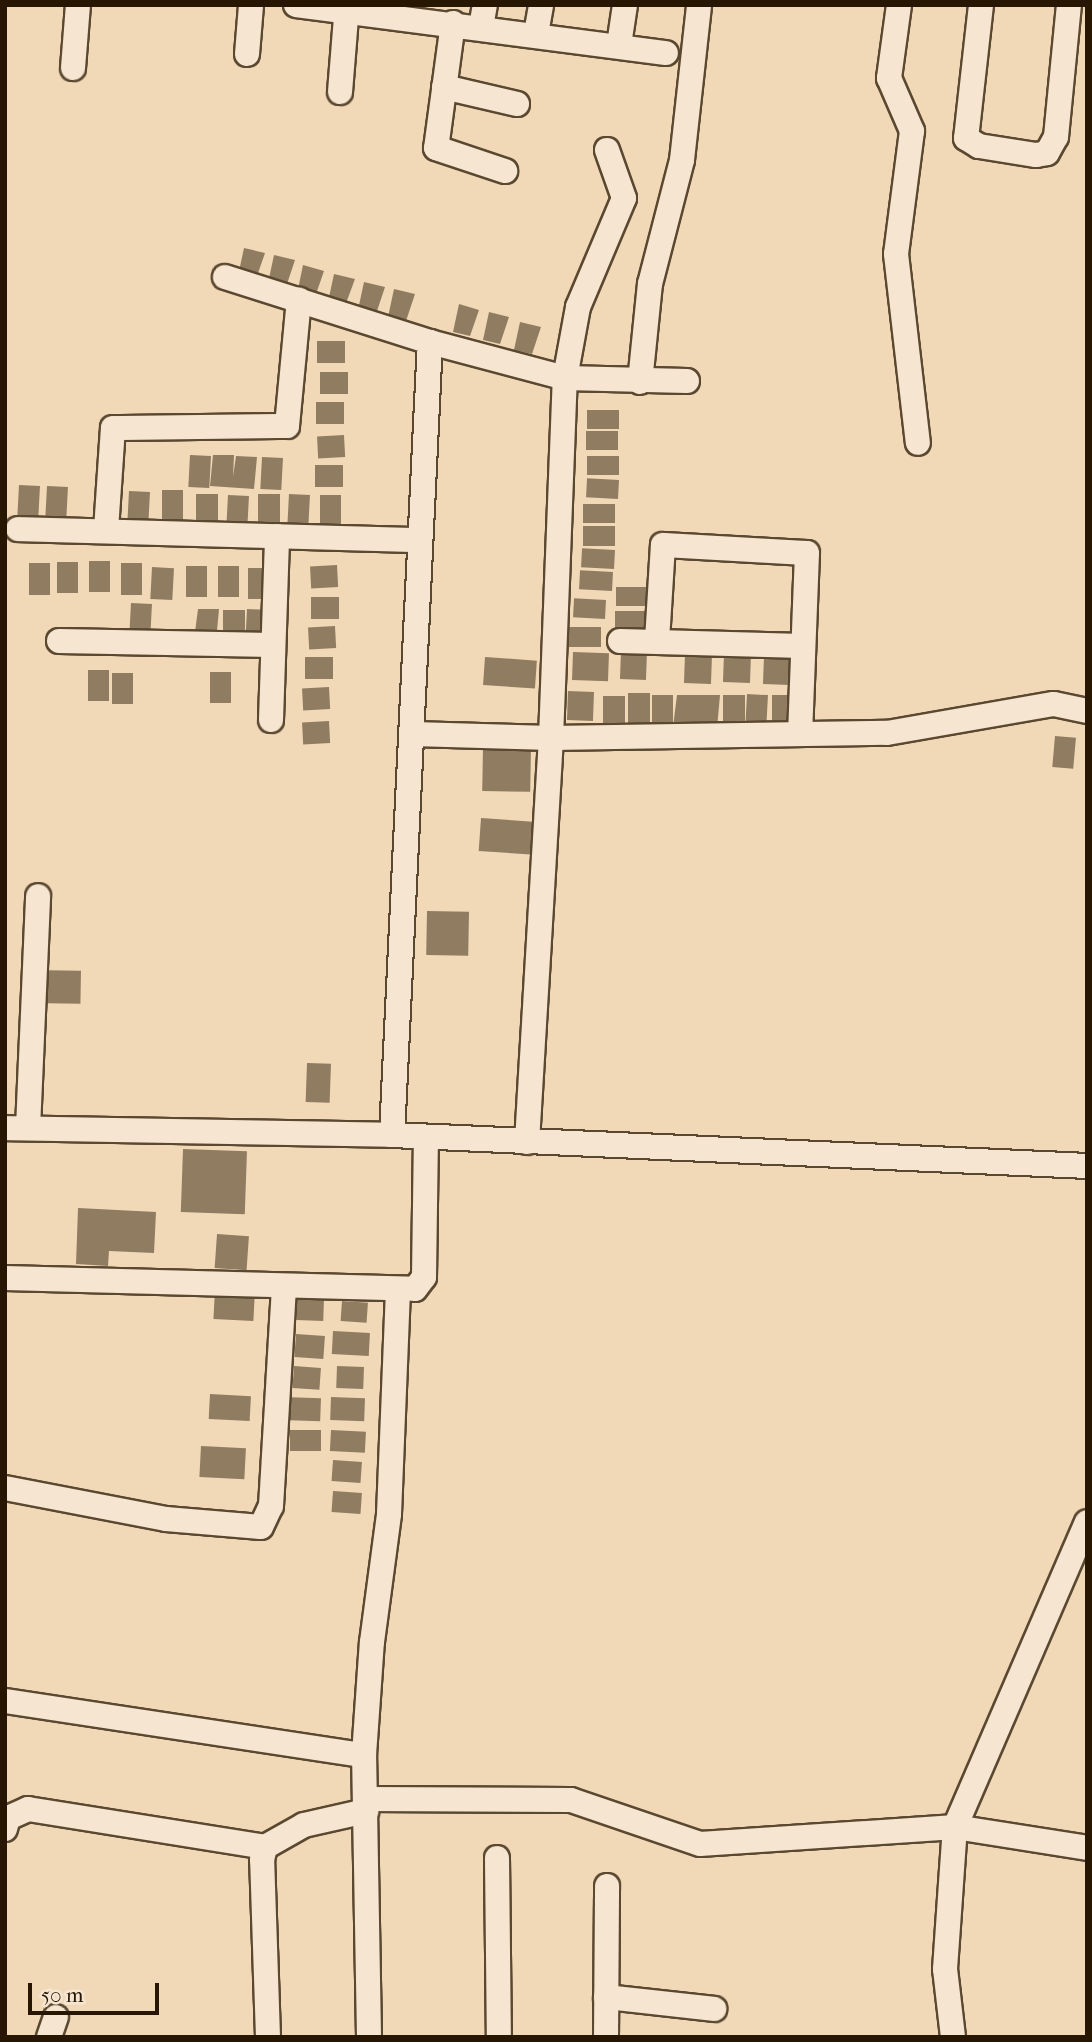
<!DOCTYPE html>
<style>
body{margin:0}
#map{position:relative;width:1092px;height:2042px;overflow:hidden;background:#f1d9b8;font-family:"IM FELL French Canon",serif}
div>[style]{position:absolute}
.building>*{inset:0;background:#907c61;transform-origin:0 0}
.roads{filter:drop-shadow(2px 0 #5a4830) drop-shadow(-2px 0 #5a4830) drop-shadow(0 2px #5a4830) drop-shadow(0 -2px #5a4830)}
.minor>*{height:24px;margin:-12px;padding:0 12px;transform-origin:12px;border-radius:12px;background:#f6e6d1}
span{translate:-50% -50%;white-space:nowrap;text-align:center;line-height:1.15;-webkit-text-stroke:7px #f6e6d1;paint-order:stroke}
.frame{position:absolute;inset:0;border:7px solid #271702;pointer-events:none}
.scale{position:absolute;left:28px;top:1983px;width:131px;height:32px;box-sizing:border-box;border:4px solid #271702;border-top:0;padding-left:9px;font-size:21px;line-height:24px;white-space:nowrap;color:#271702;-webkit-text-stroke:5px #f6e6d1;paint-order:stroke}
</style>
<div id="map">
<div class="building">
<i style="clip-path:polygon(244px 248px,265px 253px,256px 279px,238px 276px)"></i>
<i style="clip-path:polygon(274px 255px,295px 260px,286px 287px,268px 283px)"></i>
<i style="clip-path:polygon(303px 265px,324px 271px,315px 297px,297px 294px)"></i>
<i style="clip-path:polygon(334px 274px,355px 279px,345px 306px,328px 302px)"></i>
<i style="clip-path:polygon(364px 282px,385px 287px,376px 314px,358px 310px)"></i>
<i style="clip-path:polygon(394px 289px,415px 294px,406px 321px,388px 317px)"></i>
<i style="clip-path:polygon(459px 304px,479px 310px,470px 336px,453px 332px)"></i>
<i style="clip-path:polygon(489px 312px,509px 317px,500px 344px,483px 340px)"></i>
<i style="clip-path:polygon(520px 322px,541px 327px,532px 354px,514px 350px)"></i>
<i style="left:345px;top:341px;width:22px;height:28px;rotate:90deg"></i>
<i style="left:348px;top:372px;width:22px;height:28px;rotate:90deg"></i>
<i style="left:344px;top:402px;width:22px;height:28px;rotate:90deg"></i>
<i style="left:619px;top:410px;width:19px;height:32px;rotate:90deg"></i>
<i style="left:618px;top:431px;width:19px;height:32px;rotate:90deg"></i>
<i style="left:344px;top:435px;width:22px;height:27px;rotate:87deg"></i>
<i style="left:190px;top:455px;width:21px;height:32px;rotate:3deg"></i>
<i style="clip-path:polygon(213px 455px,234px 455px,233px 477px,236px 456px,257px 457px,254px 489px,210px 486px)"></i>
<i style="left:619px;top:456px;width:19px;height:32px;rotate:90deg"></i>
<i style="left:262px;top:457px;width:21px;height:32px;rotate:3deg"></i>
<i style="left:343px;top:465px;width:22px;height:28px;rotate:90deg"></i>
<i style="left:619px;top:480px;width:19px;height:32px;rotate:93deg"></i>
<i style="left:19px;top:485px;width:21px;height:32px;rotate:3deg"></i>
<i style="left:47px;top:486px;width:21px;height:32px;rotate:3deg"></i>
<i style="left:162px;top:490px;width:21px;height:31px"></i>
<i style="left:129px;top:491px;width:21px;height:32px;rotate:3deg"></i>
<i style="left:196px;top:494px;width:22px;height:31px"></i>
<i style="left:258px;top:494px;width:22px;height:31px"></i>
<i style="left:289px;top:494px;width:21px;height:32px;rotate:3deg"></i>
<i style="left:228px;top:495px;width:21px;height:32px;rotate:3deg"></i>
<i style="left:320px;top:495px;width:21px;height:31px"></i>
<i style="left:615px;top:504px;width:19px;height:32px;rotate:90deg"></i>
<i style="left:615px;top:526px;width:20px;height:32px;rotate:90deg"></i>
<i style="left:615px;top:550px;width:19px;height:33px;rotate:93deg"></i>
<i style="left:89px;top:561px;width:21px;height:31px"></i>
<i style="left:57px;top:562px;width:21px;height:31px"></i>
<i style="left:29px;top:563px;width:21px;height:32px"></i>
<i style="left:121px;top:563px;width:21px;height:32px"></i>
<i style="left:337px;top:565px;width:22px;height:27px;rotate:87deg"></i>
<i style="left:186px;top:566px;width:21px;height:31px"></i>
<i style="left:218px;top:566px;width:21px;height:31px"></i>
<i style="left:152px;top:567px;width:22px;height:32px;rotate:3deg"></i>
<i style="left:248px;top:568px;width:21px;height:31px"></i>
<i style="left:613px;top:572px;width:19px;height:33px;rotate:93deg"></i>
<i style="left:648px;top:587px;width:19px;height:32px;rotate:90deg"></i>
<i style="left:339px;top:597px;width:22px;height:28px;rotate:90deg"></i>
<i style="left:606px;top:600px;width:19px;height:32px;rotate:93deg"></i>
<i style="left:131px;top:603px;width:21px;height:32px;rotate:3deg"></i>
<i style="clip-path:polygon(198px 609px,219px 609px,216px 641px,194px 640px)"></i>
<i style="left:247px;top:609px;width:21px;height:32px;rotate:3deg"></i>
<i style="left:223px;top:610px;width:22px;height:31px"></i>
<i style="left:647px;top:611px;width:19px;height:32px;rotate:90deg"></i>
<i style="left:335px;top:626px;width:22px;height:27px;rotate:87deg"></i>
<i style="left:601px;top:627px;width:20px;height:32px;rotate:90deg"></i>
<i style="left:621px;top:650px;width:26px;height:29px;rotate:2deg"></i>
<i style="left:573px;top:652px;width:36px;height:28px;rotate:2deg"></i>
<i style="left:724px;top:653px;width:27px;height:29px;rotate:2deg"></i>
<i style="left:685px;top:654px;width:27px;height:29px;rotate:2deg"></i>
<i style="left:764px;top:655px;width:27px;height:29px;rotate:2deg"></i>
<i style="left:333px;top:657px;width:22px;height:28px;rotate:90deg"></i>
<i style="left:485px;top:657px;width:52px;height:28px;rotate:4deg"></i>
<i style="left:88px;top:670px;width:21px;height:31px"></i>
<i style="left:210px;top:672px;width:21px;height:31px"></i>
<i style="left:112px;top:673px;width:21px;height:31px"></i>
<i style="left:329px;top:687px;width:22px;height:27px;rotate:87deg"></i>
<i style="left:568px;top:691px;width:26px;height:29px;rotate:2deg"></i>
<i style="left:628px;top:693px;width:22px;height:31px"></i>
<i style="left:747px;top:694px;width:21px;height:32px;rotate:3deg"></i>
<i style="left:652px;top:695px;width:21px;height:31px"></i>
<i style="clip-path:polygon(677px 695px,720px 695px,717px 728px,673px 727px)"></i>
<i style="left:723px;top:695px;width:22px;height:31px"></i>
<i style="left:772px;top:695px;width:21px;height:31px"></i>
<i style="left:603px;top:696px;width:22px;height:31px"></i>
<i style="left:329px;top:721px;width:22px;height:27px;rotate:87deg"></i>
<i style="left:1055px;top:736px;width:21px;height:31px;rotate:5deg"></i>
<i style="left:483px;top:746px;width:48px;height:45px;rotate:1deg"></i>
<i style="left:481px;top:818px;width:52px;height:33px;rotate:4deg"></i>
<i style="left:427px;top:911px;width:42px;height:44px;rotate:1deg"></i>
<i style="left:31px;top:970px;width:50px;height:33px;rotate:1deg"></i>
<i style="left:307px;top:1063px;width:24px;height:39px;rotate:2deg"></i>
<i style="left:183px;top:1149px;width:64px;height:63px;rotate:2deg"></i>
<i style="clip-path:polygon(78px 1208px,156px 1212px,154px 1253px,109px 1251px,108px 1266px,76px 1264px)"></i>
<i style="left:217px;top:1234px;width:32px;height:34px;rotate:4deg"></i>
<i style="left:215px;top:1289px;width:40px;height:30px;rotate:3deg"></i>
<i style="left:297px;top:1298px;width:27px;height:22px;rotate:2deg"></i>
<i style="left:342px;top:1301px;width:26px;height:20px;rotate:4deg"></i>
<i style="left:333px;top:1331px;width:37px;height:23px;rotate:3deg"></i>
<i style="left:296px;top:1334px;width:29px;height:23px;rotate:4deg"></i>
<i style="left:294px;top:1366px;width:27px;height:22px;rotate:4deg"></i>
<i style="left:337px;top:1366px;width:27px;height:22px;rotate:2deg"></i>
<i style="left:210px;top:1394px;width:41px;height:25px;rotate:3deg"></i>
<i style="left:283px;top:1397px;width:38px;height:23px;rotate:2deg"></i>
<i style="left:331px;top:1397px;width:34px;height:23px;rotate:2deg"></i>
<i style="left:290px;top:1430px;width:31px;height:21px"></i>
<i style="left:331px;top:1430px;width:35px;height:21px;rotate:3deg"></i>
<i style="left:201px;top:1446px;width:45px;height:31px;rotate:3deg"></i>
<i style="left:333px;top:1460px;width:29px;height:21px;rotate:4deg"></i>
<i style="left:333px;top:1491px;width:29px;height:21px;rotate:4deg"></i>
</div>
<div class="roads">
<div class="minor">
<i style="left:296px;top:5px;width:373px;rotate:7.4deg"></i>
<i style="left:899px;top:5px;width:74px;rotate:97.8deg"></i>
<i style="left:889px;top:78px;width:58px;rotate:66.5deg"></i>
<i style="left:912px;top:131px;width:124px;rotate:97.4deg"></i>
<i style="left:896px;top:254px;width:190px;rotate:83.4deg"></i>
<i style="left:981px;top:5px;width:134px;rotate:96.4deg"></i>
<i style="left:966px;top:138px;width:15px;rotate:32deg"></i>
<i style="left:979px;top:146px;width:58px;rotate:9deg"></i>
<i style="left:1036px;top:155px;width:11px;rotate:-10deg"></i>
<i style="left:1047px;top:153px;width:18px;rotate:-61deg"></i>
<i style="left:1056px;top:137px;width:133px;rotate:-84.4deg"></i>
<i style="left:453px;top:23px;width:126px;rotate:97.7deg"></i>
<i style="left:436px;top:148px;width:73px;rotate:18.4deg"></i>
<i style="left:481px;top:27px;width:22px;rotate:-80deg"></i>
<i style="left:536px;top:34px;width:29px;rotate:-80deg"></i>
<i style="left:619px;top:45px;width:40px;rotate:-81.5deg"></i>
<i style="left:247px;top:54px;width:49px;rotate:-85.3deg"></i>
<i style="left:73px;top:68px;width:63px;rotate:-85.5deg"></i>
<i style="left:444px;top:87px;width:75px;rotate:13.1deg"></i>
<i style="left:340px;top:92px;width:87px;rotate:-85.4deg"></i>
<i style="left:225px;top:277px;width:215px;rotate:17.6deg"></i>
<i style="left:430px;top:342px;width:140px;rotate:14.9deg"></i>
<i style="left:565px;top:378px;width:122px;rotate:1.4deg"></i>
<i style="left:640px;top:382px;width:99px;rotate:-84.2deg"></i>
<i style="left:650px;top:284px;width:128px;rotate:-75.5deg"></i>
<i style="left:682px;top:160px;width:156px;rotate:-83.7deg"></i>
<i style="left:18px;top:529px;width:401px;rotate:1.6deg"></i>
<i style="left:106px;top:530px;width:102px;rotate:-86.1deg"></i>
<i style="left:113px;top:428px;width:174px;rotate:-0.7deg"></i>
<i style="left:287px;top:426px;width:127px;rotate:-84.6deg"></i>
<i style="left:657px;top:640px;width:95px;rotate:-86.4deg"></i>
<i style="left:663px;top:545px;width:144px;rotate:3.2deg"></i>
<i style="left:807px;top:553px;width:179px;rotate:92.2deg"></i>
<i style="left:59px;top:641px;width:214px;rotate:1.1deg"></i>
<i style="left:620px;top:641px;width:183px;rotate:1.6deg"></i>
<i style="left:271px;top:720px;width:184px;rotate:-88.1deg"></i>
<i style="left:413px;top:734px;width:138px;rotate:1.7deg"></i>
<i style="left:551px;top:738px;width:336px;rotate:-0.9deg"></i>
<i style="left:887px;top:733px;width:169px;rotate:-9.9deg"></i>
<i style="left:1054px;top:704px;width:34px;rotate:12deg"></i>
<i style="left:5px;top:1128px;width:387px;rotate:1deg"></i>
<i style="left:392px;top:1135px;width:696px;rotate:2.55deg"></i>
<i style="left:28px;top:1128px;width:232px;rotate:-87.5deg"></i>
<i style="left:392px;top:1135px;width:794px;rotate:-87.26deg"></i>
<i style="left:527px;top:1142px;width:405px;rotate:-86.6deg"></i>
<i style="left:551px;top:738px;width:360px;rotate:-87.8deg"></i>
<i style="left:565px;top:378px;width:72px;rotate:-79.6deg"></i>
<i style="left:578px;top:307px;width:118px;rotate:-67.1deg"></i>
<i style="left:624px;top:198px;width:51px;rotate:-109.5deg"></i>
<i style="left:5px;top:1278px;width:410px;rotate:1.5deg"></i>
<i style="left:415px;top:1289px;width:15px;rotate:-53deg"></i>
<i style="left:424px;top:1277px;width:140px;rotate:-89.2deg"></i>
<i style="left:5px;top:1488px;width:164px;rotate:10.9deg"></i>
<i style="left:166px;top:1519px;width:95px;rotate:4.8deg"></i>
<i style="left:261px;top:1527px;width:23px;rotate:-65deg"></i>
<i style="left:271px;top:1506px;width:217px;rotate:-86.6deg"></i>
<i style="left:5px;top:1701px;width:363px;rotate:8.6deg"></i>
<i style="left:366px;top:1799px;width:205px;rotate:0.3deg"></i>
<i style="left:571px;top:1800px;width:136px;rotate:18.8deg"></i>
<i style="left:700px;top:1844px;width:256px;rotate:-3.8deg"></i>
<i style="left:955px;top:1827px;width:134px;rotate:9deg"></i>
<i style="left:5px;top:1829px;width:11px;rotate:-75deg"></i>
<i style="left:8px;top:1818px;width:22px;rotate:-24deg"></i>
<i style="left:28px;top:1809px;width:240px;rotate:9.1deg"></i>
<i style="left:497px;top:1858px;width:179px;rotate:89.4deg"></i>
<i style="left:606px;top:1997px;width:109px;rotate:6.3deg"></i>
<i style="left:49px;top:2037px;width:21px;rotate:-71deg"></i>
<i style="left:268px;top:2037px;width:177px;rotate:-91.9deg"></i>
<i style="left:262px;top:1860px;width:13px;rotate:-77deg"></i>
<i style="left:265px;top:1847px;width:45px;rotate:-29.4deg"></i>
<i style="left:304px;top:1825px;width:64px;rotate:-12.7deg"></i>
<i style="left:369px;top:2037px;width:282px;rotate:-91deg"></i>
<i style="left:364px;top:1755px;width:113px;rotate:-86deg"></i>
<i style="left:372px;top:1642px;width:129px;rotate:-82.4deg"></i>
<i style="left:389px;top:1514px;width:223px;rotate:-87.7deg"></i>
<i style="left:606px;top:2037px;width:151px;rotate:-89.6deg"></i>
<i style="left:953px;top:2037px;width:68px;rotate:-96.7deg"></i>
<i style="left:945px;top:1969px;width:142px;rotate:-86deg"></i>
<i style="left:955px;top:1827px;width:332px;rotate:-66.6deg"></i>
</div>
</div>
<div class="frame"></div>
<div class="scale">50 m</div>
</div>
